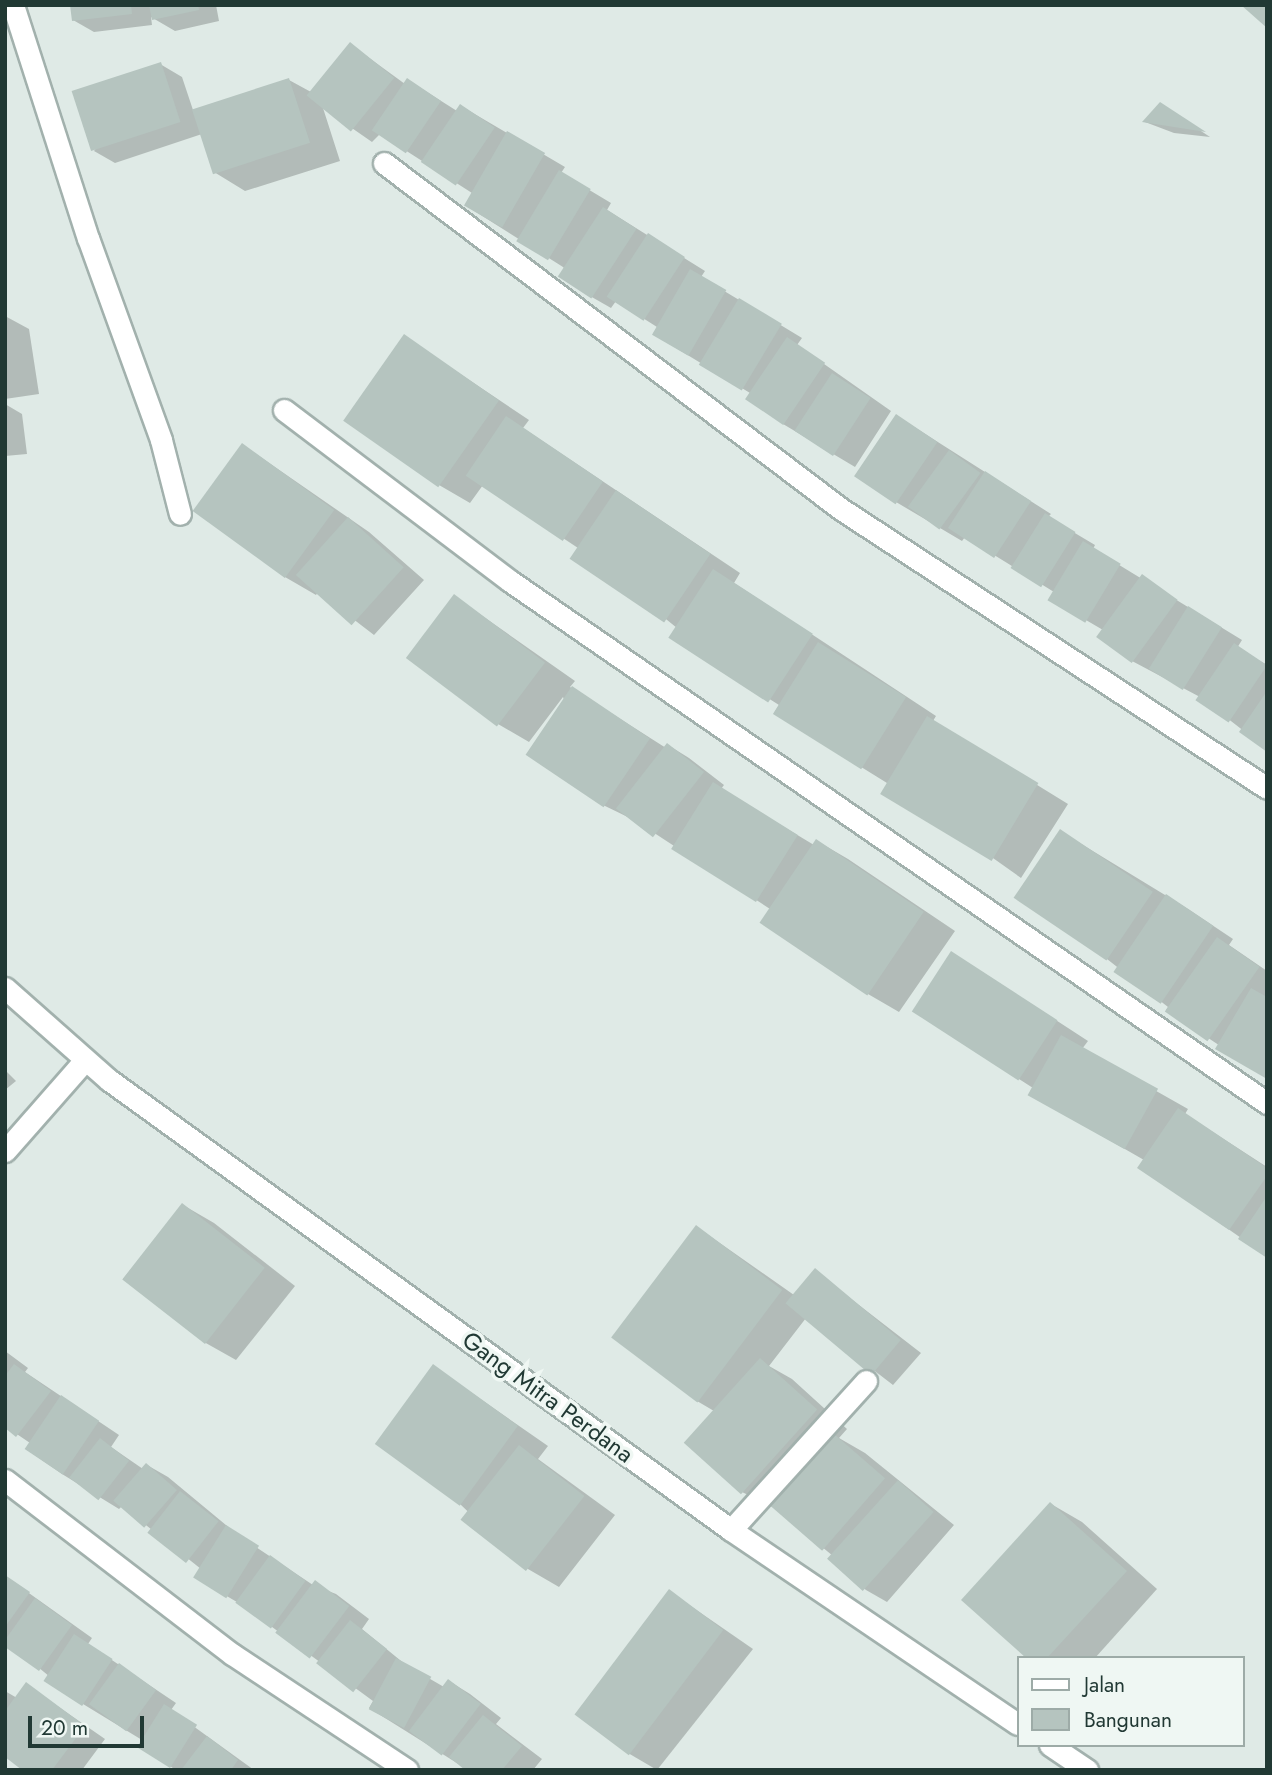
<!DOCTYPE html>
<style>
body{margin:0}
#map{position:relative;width:1272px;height:1775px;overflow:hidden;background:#dfeae6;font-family:Jost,sans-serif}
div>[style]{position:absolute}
.shadow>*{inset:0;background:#0003}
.building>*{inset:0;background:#b5c4bf;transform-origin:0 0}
.roads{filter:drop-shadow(2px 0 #a2b1ad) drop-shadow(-2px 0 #a2b1ad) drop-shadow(0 2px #a2b1ad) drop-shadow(0 -2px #a2b1ad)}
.minor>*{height:21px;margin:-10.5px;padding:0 10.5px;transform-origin:10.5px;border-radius:10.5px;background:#fff}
span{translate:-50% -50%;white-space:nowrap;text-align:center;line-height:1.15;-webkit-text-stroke:7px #eff7f3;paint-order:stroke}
.street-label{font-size:24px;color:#213934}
.frame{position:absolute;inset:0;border:7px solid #213934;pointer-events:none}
.legend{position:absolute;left:1017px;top:1656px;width:228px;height:91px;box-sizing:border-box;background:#eff7f3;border:2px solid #9daba7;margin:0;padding:9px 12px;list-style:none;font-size:21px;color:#213934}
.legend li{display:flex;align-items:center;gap:14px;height:35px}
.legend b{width:35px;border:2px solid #9daba7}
.scale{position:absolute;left:28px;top:1716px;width:116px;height:32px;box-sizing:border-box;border:4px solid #213934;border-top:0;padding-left:9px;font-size:21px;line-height:24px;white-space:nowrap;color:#213934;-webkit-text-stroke:5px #eff7f3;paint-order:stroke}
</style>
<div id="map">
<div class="shadow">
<i style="clip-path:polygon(72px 5px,216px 5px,219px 21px,175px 31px,151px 17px,152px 25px,94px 32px,73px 20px)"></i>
<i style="clip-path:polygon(350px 44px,405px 84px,408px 80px,457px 111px,461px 106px,565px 167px,561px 173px,611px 203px,607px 210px,705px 271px,701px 277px,802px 338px,797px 345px,891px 411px,855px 467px,783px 424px,750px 393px,653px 334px,657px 327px,616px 301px,611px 308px,590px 296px,563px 267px,465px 205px,472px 193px,380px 134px,372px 142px,323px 108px,340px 161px,245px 191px,214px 172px,202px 134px,115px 163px,94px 151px,160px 64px,182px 77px,193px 110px,289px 80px,311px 92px)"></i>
<i style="clip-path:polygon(1171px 111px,1210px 137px,1174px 133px,1145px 122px)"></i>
<i style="clip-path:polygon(5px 316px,29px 329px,39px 394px,5px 399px)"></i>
<i style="clip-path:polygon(405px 337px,529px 420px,523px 428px,740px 573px,734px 583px,936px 716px,933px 721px,1068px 804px,1021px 878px,887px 783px,774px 713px,779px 705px,671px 637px,677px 628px,578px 548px,483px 485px,470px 503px,439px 485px)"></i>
<i style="clip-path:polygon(5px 404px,22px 414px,27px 454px,5px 456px)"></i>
<i style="clip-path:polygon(897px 416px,1051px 514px,1048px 517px,1095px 545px,1093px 549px,1242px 640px,1237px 648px,1267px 665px,1267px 749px,1200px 697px,1132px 661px,1103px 630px,1050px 599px,1054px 592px,965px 537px,962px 541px,896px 502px)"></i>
<i style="clip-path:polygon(243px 445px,369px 532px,424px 580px,374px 635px,318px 592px,316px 595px,285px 577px)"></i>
<i style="clip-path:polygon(454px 596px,575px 681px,570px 687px,666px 748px,668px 745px,689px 758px,724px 785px,721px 789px,814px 845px,817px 841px,848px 859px,955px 931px,899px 1012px,868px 994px,770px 909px,636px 821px,603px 805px,563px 697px,529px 742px,498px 724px)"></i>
<i style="clip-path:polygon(1060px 831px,1188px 909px,1233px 939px,1229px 945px,1267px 971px,1267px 1077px,1166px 1010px,1168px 1007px,1107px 959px)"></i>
<i style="clip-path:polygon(982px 972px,1088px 1041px,1082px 1049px,1188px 1109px,1185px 1114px,1267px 1167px,1267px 1256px,1139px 1167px,1144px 1160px,1029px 1094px,1033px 1088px,1019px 1079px)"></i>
<i style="clip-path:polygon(5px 1070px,16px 1081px,5px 1090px)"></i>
<i style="clip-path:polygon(183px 1205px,214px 1223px,295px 1286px,236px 1360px,204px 1342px,123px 1279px)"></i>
<i style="clip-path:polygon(697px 1227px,794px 1295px,815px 1271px,921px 1353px,893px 1385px,806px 1318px,769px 1366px,792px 1379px,847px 1429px,839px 1438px,865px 1453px,954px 1525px,887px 1602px,866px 1590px,830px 1560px,833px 1556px,775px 1508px,742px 1492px,714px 1411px,697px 1401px)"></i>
<i style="clip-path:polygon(5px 1351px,28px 1368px,25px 1372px,119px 1435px,111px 1447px,143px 1469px,147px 1465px,168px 1477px,238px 1535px,313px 1585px,336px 1594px,369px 1619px,362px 1629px,406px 1665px,444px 1687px,449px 1681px,470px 1694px,501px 1718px,496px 1724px,542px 1759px,533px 1770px,468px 1770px,369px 1708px,373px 1701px,242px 1605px,196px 1578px,201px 1569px,122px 1506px,119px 1509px,62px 1474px,26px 1449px,30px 1443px,5px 1426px)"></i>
<i style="clip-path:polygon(433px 1366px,548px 1446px,538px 1459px,615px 1515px,559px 1587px,528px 1569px,460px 1504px)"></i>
<i style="clip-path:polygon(1051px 1504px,1082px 1522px,1157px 1589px,1095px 1658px,1028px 1658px)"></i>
<i style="clip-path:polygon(5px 1576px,92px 1638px,88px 1644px,176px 1703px,171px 1710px,254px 1770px,176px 1770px,139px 1746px,142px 1740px,83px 1704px,5px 1640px)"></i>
<i style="clip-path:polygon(669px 1591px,753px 1649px,657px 1770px,628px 1753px)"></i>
<i style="clip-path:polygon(27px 1685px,105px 1739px,82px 1770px,25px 1770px,5px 1755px,5px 1691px,17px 1698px)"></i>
</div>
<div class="building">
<i style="clip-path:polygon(70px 5px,131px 5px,132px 14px,72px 21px)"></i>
<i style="clip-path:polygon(149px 5px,198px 5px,199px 10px,152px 20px)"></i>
<i style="clip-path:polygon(1241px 5px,1267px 5px,1267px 28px)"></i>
<i style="left:350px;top:42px;width:57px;height:69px;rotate:39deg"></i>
<i style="left:161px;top:62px;width:63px;height:94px;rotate:72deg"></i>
<i style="left:289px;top:78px;width:68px;height:102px;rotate:72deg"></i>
<i style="left:407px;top:78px;width:41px;height:63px;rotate:34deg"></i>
<i style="clip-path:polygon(1160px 102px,1206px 132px,1142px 122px)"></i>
<i style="left:460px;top:104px;width:42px;height:70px;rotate:34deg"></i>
<i style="left:507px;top:131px;width:44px;height:86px;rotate:30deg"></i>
<i style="left:559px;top:170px;width:37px;height:83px;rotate:31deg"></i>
<i style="left:603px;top:207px;width:40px;height:83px;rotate:33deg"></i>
<i style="left:648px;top:233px;width:44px;height:76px;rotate:33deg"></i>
<i style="left:690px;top:269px;width:42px;height:76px;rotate:30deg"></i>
<i style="left:739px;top:298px;width:50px;height:78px;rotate:31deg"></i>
<i style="left:404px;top:334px;width:116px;height:106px;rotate:35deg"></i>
<i style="left:787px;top:337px;width:46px;height:75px;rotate:34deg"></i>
<i style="left:832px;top:373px;width:46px;height:69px;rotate:33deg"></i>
<i style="left:896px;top:414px;width:50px;height:75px;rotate:34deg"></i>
<i style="left:506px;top:416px;width:117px;height:72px;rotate:34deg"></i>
<i style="left:242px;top:443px;width:114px;height:84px;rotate:36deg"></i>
<i style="left:949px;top:450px;width:39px;height:70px;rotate:36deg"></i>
<i style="left:985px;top:471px;width:55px;height:68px;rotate:33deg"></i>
<i style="left:616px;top:490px;width:114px;height:83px;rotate:34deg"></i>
<i style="left:1045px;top:513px;width:36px;height:65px;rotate:32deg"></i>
<i style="left:348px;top:517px;width:75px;height:78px;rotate:42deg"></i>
<i style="left:1083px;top:541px;width:44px;height:69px;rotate:31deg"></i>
<i style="left:713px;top:569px;width:119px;height:82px;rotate:33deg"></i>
<i style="left:1142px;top:574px;width:44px;height:78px;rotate:36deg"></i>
<i style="left:454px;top:594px;width:114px;height:80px;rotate:37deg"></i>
<i style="left:1188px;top:606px;width:40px;height:74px;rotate:32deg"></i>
<i style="left:818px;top:642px;width:104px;height:85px;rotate:32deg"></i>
<i style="left:1234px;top:643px;width:40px;height:69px;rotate:34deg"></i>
<i style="left:572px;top:686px;width:94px;height:83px;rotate:34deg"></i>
<i style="clip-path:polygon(1267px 691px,1267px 752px,1239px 732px)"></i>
<i style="left:927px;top:716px;width:130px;height:91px;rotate:31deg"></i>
<i style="left:667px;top:743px;width:47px;height:83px;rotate:38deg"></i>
<i style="left:713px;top:782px;width:100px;height:79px;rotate:32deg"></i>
<i style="left:1060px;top:829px;width:112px;height:83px;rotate:34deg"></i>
<i style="left:816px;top:839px;width:130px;height:101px;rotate:34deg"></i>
<i style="left:1166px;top:894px;width:57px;height:94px;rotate:34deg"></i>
<i style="left:1217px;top:937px;width:52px;height:91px;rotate:35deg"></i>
<i style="left:951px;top:951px;width:127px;height:72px;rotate:33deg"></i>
<i style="clip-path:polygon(1251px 988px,1267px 997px,1267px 1079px,1215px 1049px)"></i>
<i style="left:1061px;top:1035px;width:111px;height:69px;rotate:29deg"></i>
<i style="clip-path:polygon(1178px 1108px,1267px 1168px,1267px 1176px,1229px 1230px,1137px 1168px)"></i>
<i style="clip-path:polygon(1267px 1196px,1267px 1258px,1238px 1239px)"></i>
<i style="left:182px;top:1203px;width:105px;height:97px;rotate:38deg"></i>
<i style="left:696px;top:1225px;width:108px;height:141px;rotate:37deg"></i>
<i style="left:815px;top:1268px;width:112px;height:46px;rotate:40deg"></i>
<i style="left:760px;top:1358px;width:77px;height:114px;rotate:42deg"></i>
<i style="clip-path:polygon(14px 1364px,51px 1391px,16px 1437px,5px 1428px,5px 1376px)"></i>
<i style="left:433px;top:1364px;width:105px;height:99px;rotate:36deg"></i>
<i style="left:61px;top:1395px;width:46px;height:65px;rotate:34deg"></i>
<i style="left:833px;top:1433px;width:69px;height:96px;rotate:41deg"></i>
<i style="left:100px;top:1438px;width:37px;height:50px;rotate:38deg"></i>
<i style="left:519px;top:1445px;width:83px;height:95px;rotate:38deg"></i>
<i style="left:146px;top:1463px;width:41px;height:50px;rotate:41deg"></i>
<i style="left:898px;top:1480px;width:48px;height:106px;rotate:42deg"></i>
<i style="left:180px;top:1491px;width:49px;height:53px;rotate:38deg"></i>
<i style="clip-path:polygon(1050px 1502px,1127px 1571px,1047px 1658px,1026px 1658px,961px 1600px)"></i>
<i style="left:226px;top:1525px;width:39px;height:62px;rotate:32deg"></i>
<i style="left:270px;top:1555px;width:44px;height:59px;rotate:36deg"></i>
<i style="clip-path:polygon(5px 1575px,30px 1592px,5px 1627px)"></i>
<i style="left:315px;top:1580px;width:43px;height:66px;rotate:37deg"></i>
<i style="left:669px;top:1589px;width:68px;height:157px;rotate:37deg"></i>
<i style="clip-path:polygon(35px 1598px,72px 1625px,39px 1671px,5px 1647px,5px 1640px)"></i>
<i style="left:350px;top:1620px;width:47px;height:55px;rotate:38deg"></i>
<i style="left:74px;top:1634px;width:46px;height:56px;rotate:33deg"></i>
<i style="left:396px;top:1658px;width:40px;height:58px;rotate:28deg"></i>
<i style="left:119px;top:1663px;width:46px;height:51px;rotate:36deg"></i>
<i style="left:448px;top:1679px;width:41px;height:65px;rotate:37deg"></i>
<i style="clip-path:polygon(26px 1682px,85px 1726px,52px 1770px,22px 1770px,5px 1757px,5px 1711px)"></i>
<i style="left:164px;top:1704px;width:39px;height:51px;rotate:32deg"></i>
<i style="clip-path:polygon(483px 1715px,522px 1746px,502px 1770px,465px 1770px,449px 1757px)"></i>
<i style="clip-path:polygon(207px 1736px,238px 1760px,231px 1770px,181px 1770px)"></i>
</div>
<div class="roads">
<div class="minor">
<i style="left:13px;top:5px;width:245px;rotate:72.2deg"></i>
<i style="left:88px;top:238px;width:215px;rotate:70.1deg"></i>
<i style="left:161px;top:440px;width:76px;rotate:75.6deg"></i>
<i style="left:384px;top:163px;width:573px;rotate:37.13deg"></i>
<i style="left:841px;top:509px;width:509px;rotate:33.22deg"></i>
<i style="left:284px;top:410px;width:283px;rotate:37.1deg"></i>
<i style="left:510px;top:581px;width:920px;rotate:34.59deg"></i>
<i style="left:5px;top:988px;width:139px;rotate:41.5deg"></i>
<i style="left:109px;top:1080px;width:768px;rotate:35.88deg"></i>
<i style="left:731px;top:1530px;width:346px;rotate:34.1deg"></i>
<i style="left:5px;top:1151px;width:120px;rotate:-48.7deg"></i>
<i style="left:5px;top:1480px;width:286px;rotate:37.5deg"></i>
<i style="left:232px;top:1654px;width:210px;rotate:33.5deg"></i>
<i style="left:731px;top:1530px;width:201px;rotate:-47.8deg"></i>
<i style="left:1050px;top:1745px;width:45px;rotate:34deg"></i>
</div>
</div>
<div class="street-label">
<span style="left:548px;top:1397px;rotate:36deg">Gang Mitra Perdana</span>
</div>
<div class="frame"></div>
<ul class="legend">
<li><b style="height:9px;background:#fff"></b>Jalan</li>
<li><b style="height:19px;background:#b5c4bf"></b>Bangunan</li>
</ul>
<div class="scale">20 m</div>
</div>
